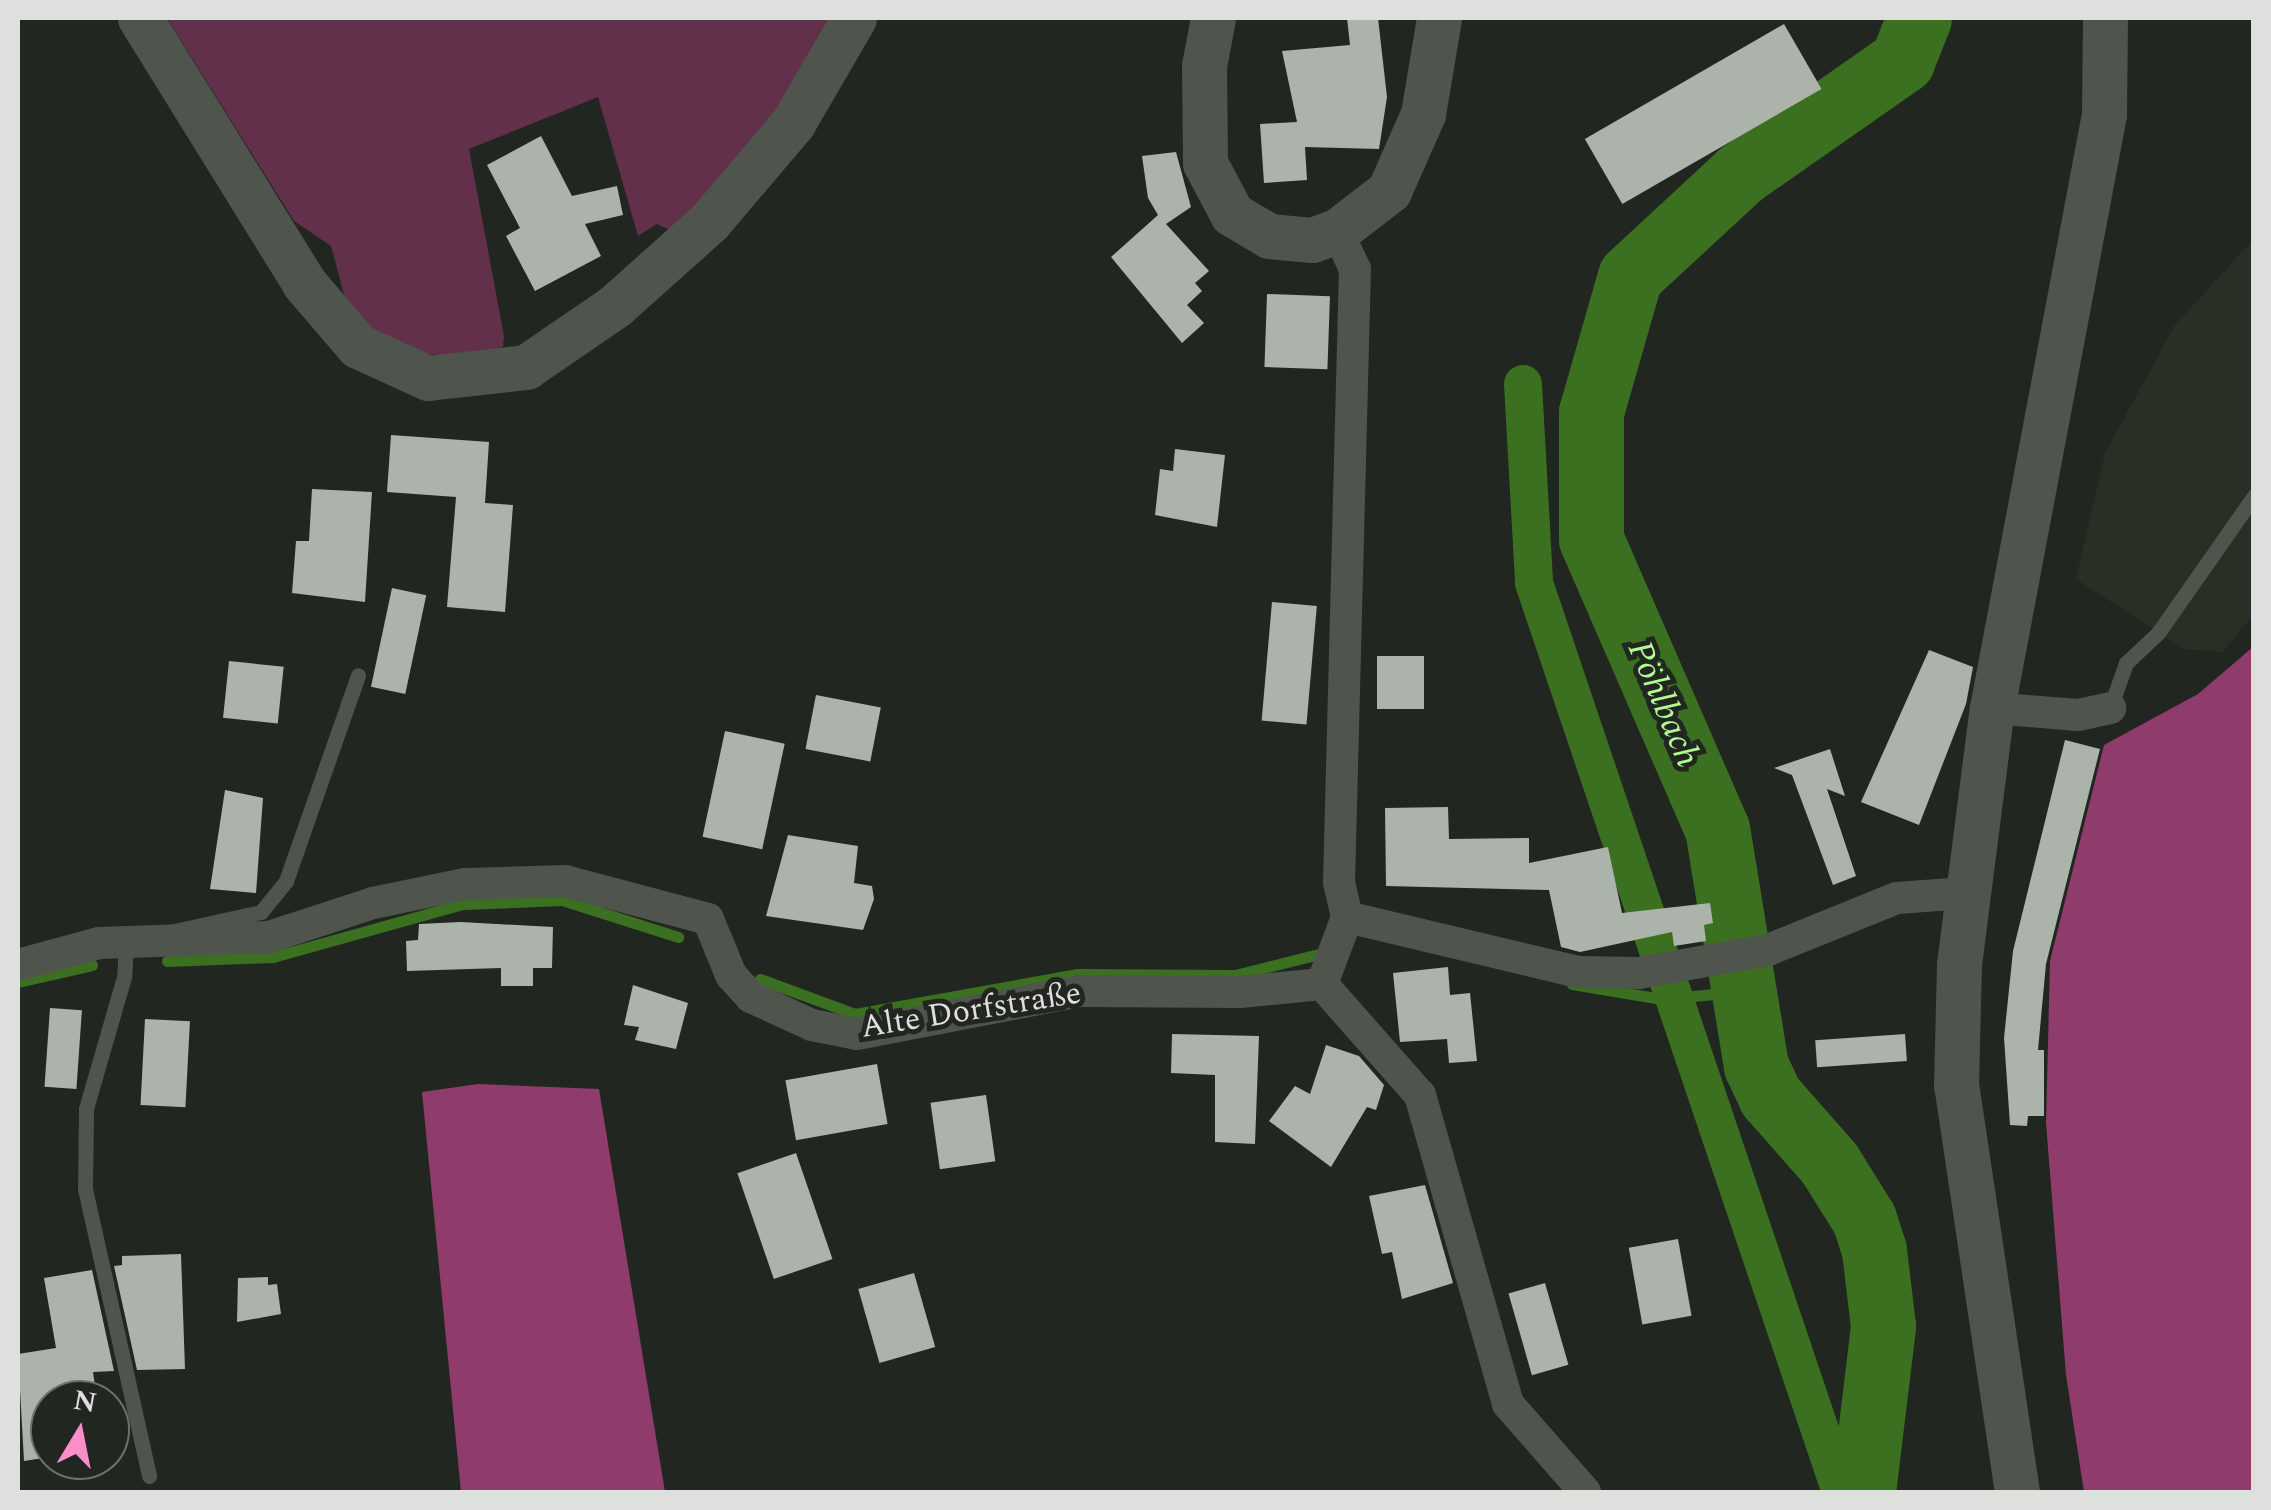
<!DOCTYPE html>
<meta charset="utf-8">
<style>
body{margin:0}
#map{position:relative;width:2271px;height:1510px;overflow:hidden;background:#222620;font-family:Spectral,serif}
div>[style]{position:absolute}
.built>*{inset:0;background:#283025}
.green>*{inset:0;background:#62304b}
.forest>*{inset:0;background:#8f3b6b}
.stream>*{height:11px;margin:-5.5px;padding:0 5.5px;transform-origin:5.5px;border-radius:5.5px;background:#3a701f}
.canal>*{height:38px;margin:-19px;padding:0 19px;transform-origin:19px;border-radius:19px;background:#3a701f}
.river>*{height:65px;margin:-32.5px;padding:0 32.5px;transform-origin:32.5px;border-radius:32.5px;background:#3a701f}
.building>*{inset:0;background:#acb3aa;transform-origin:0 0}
.service>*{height:15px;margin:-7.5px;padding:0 7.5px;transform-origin:7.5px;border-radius:7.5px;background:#4f544d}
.minor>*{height:32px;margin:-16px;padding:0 16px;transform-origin:16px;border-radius:16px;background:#4f544d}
.secondary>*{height:45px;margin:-22.5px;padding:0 22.5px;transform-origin:22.5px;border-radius:22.5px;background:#4f544d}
span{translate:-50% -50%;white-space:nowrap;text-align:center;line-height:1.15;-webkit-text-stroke:10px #222620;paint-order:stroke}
.street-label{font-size:32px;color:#dde0dc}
.water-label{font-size:35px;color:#b1fd93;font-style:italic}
.frame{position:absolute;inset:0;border:20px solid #dde0dc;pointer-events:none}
.north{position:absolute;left:30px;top:1380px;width:100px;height:100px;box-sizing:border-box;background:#222620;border:2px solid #6d706b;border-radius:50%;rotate:10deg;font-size:28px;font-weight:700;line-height:40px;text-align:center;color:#dde0dc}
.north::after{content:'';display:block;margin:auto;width:35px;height:45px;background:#fa8fc8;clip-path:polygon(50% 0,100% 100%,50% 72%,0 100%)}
</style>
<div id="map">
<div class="built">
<i style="clip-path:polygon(2253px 240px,2253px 615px,2223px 652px,2184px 649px,2076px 579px,2105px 453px,2175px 325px)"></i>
</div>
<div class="green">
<i style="clip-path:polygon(167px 18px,832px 18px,772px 122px,676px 233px,657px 224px,638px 236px,598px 97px,469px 149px,504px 336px,503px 347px,457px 357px,424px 354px,369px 333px,347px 306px,331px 246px,294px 221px)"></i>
</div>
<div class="forest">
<i style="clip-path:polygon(2253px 647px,2253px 1492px,2084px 1492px,2066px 1375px,2046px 1123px,2050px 961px,2104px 745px,2198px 694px)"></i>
<i style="clip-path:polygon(478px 1084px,599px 1089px,665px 1492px,461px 1492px,422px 1092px)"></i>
</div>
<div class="stream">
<i style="left:167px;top:961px;width:106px;rotate:-2.2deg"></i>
<i style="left:273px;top:957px;width:197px;rotate:-15.6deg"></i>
<i style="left:463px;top:904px;width:99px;rotate:-2.3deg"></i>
<i style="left:562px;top:900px;width:122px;rotate:17.7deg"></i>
<i style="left:760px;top:979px;width:101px;rotate:20.2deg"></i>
<i style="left:855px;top:1014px;width:226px;rotate:-10.2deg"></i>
<i style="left:1077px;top:974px;width:158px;rotate:0.4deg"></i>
<i style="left:1235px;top:975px;width:87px;rotate:-14deg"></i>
<i style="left:18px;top:982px;width:76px;rotate:-12.9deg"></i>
<i style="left:1572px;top:984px;width:91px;rotate:9.5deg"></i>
<i style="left:1662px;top:999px;width:84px;rotate:-5.4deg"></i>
</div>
<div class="canal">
<i style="left:1523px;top:384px;width:199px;rotate:86.8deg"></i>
<i style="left:1534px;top:583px;width:959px;rotate:71.34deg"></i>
</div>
<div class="river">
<i style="left:1863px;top:1492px;width:167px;rotate:-83.1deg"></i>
<i style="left:1883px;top:1326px;width:77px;rotate:-96.8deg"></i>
<i style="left:1874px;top:1250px;width:33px;rotate:-108deg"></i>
<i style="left:1864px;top:1219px;width:66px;rotate:-122deg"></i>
<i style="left:1829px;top:1163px;width:89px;rotate:-131.4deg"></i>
<i style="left:1770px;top:1096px;width:33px;rotate:-115deg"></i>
<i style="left:1756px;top:1066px;width:240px;rotate:-99.3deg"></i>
<i style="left:1717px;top:829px;width:316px;rotate:-113.5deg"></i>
<i style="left:1591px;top:539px;width:127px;rotate:-90deg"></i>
<i style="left:1591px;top:412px;width:141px;rotate:-74deg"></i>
<i style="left:1630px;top:276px;width:150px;rotate:-42.8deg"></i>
<i style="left:1740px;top:174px;width:198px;rotate:-34.9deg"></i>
<i style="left:1902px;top:61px;width:46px;rotate:-68.4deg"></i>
</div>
<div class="building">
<i style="clip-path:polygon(1347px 18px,1378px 18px,1387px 97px,1379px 149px,1305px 147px,1307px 180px,1264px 183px,1260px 124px,1297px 122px,1282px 51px,1350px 45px)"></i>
<i style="left:1784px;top:24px;width:75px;height:230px;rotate:60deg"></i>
<i style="clip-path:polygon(541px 136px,572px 196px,617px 186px,623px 215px,585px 224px,601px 256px,535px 291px,506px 236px,520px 228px,487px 165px)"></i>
<i style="clip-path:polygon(1176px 152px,1191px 207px,1166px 224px,1209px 271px,1195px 283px,1202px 291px,1187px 305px,1204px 323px,1182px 343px,1111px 257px,1158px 215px,1148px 198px,1142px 156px)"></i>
<i style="left:1267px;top:294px;width:63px;height:73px;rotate:2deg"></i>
<i style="clip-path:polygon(391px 435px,489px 442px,485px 503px,513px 505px,505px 612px,447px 607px,456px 497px,387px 492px)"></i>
<i style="clip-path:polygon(1175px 449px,1225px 455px,1217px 527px,1155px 515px,1160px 469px,1173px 471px)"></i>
<i style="clip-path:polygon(312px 489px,372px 492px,365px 602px,292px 593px,296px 541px,309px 541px)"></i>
<i style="left:392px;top:588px;width:35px;height:101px;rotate:12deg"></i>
<i style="left:1272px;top:602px;width:45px;height:119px;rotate:5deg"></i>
<i style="clip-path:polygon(1929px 650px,1973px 667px,1966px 704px,1919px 825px,1861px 802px)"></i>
<i style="left:1377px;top:656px;width:47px;height:53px"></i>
<i style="left:229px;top:661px;width:55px;height:57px;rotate:6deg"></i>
<i style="left:816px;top:695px;width:66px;height:55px;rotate:11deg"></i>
<i style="left:725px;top:731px;width:61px;height:108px;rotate:12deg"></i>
<i style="clip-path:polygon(2065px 740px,2100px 749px,2046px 964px,2038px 1050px,2044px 1050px,2044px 1116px,2028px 1116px,2027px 1126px,2010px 1125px,2004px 1038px,2013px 951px)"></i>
<i style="clip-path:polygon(1830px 749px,1845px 796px,1827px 789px,1856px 876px,1833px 885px,1792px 775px,1774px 768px)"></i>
<i style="clip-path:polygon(225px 790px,263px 798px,256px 893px,210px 889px)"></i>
<i style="clip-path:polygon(1448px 807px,1449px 839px,1529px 838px,1529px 863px,1608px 847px,1622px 913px,1710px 903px,1713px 923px,1704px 925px,1706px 941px,1674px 946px,1672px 932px,1580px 952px,1561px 947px,1549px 890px,1386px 886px,1385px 808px)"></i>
<i style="clip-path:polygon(788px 835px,858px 846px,854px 883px,872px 886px,874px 899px,863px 930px,766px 916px)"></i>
<i style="clip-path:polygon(461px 922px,553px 927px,552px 968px,533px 968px,533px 986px,501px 986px,501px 968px,407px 971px,406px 941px,418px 940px,419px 924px)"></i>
<i style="clip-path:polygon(1448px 967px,1450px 995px,1470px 993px,1477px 1061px,1449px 1063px,1447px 1039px,1400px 1042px,1393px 973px)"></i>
<i style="clip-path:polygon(633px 985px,688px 1003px,676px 1049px,635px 1040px,639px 1027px,624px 1025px)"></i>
<i style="left:50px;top:1008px;width:32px;height:79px;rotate:4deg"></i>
<i style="left:145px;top:1019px;width:45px;height:86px;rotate:3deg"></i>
<i style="clip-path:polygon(1172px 1034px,1259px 1036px,1255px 1144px,1215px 1142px,1215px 1075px,1171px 1073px)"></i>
<i style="left:1905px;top:1034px;width:27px;height:90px;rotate:86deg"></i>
<i style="clip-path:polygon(1326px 1045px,1359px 1056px,1384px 1085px,1376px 1110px,1367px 1107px,1331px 1167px,1269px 1121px,1295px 1086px,1310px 1094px)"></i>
<i style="left:877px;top:1064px;width:61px;height:93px;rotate:80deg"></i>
<i style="left:986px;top:1095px;width:67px;height:56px;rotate:82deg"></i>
<i style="left:796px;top:1153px;width:112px;height:62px;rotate:71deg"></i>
<i style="clip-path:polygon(1425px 1185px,1453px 1283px,1402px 1299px,1392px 1252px,1382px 1254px,1369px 1196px)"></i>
<i style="left:1678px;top:1239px;width:78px;height:50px;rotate:80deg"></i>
<i style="clip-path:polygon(181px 1254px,185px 1369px,137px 1370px,114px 1266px,122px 1265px,122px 1256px)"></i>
<i style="clip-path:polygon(92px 1270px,114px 1371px,93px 1372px,97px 1400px,50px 1400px,50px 1457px,24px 1461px,18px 1354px,56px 1348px,44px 1278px)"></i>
<i style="left:914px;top:1273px;width:77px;height:58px;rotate:74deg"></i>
<i style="clip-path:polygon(268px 1277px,268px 1285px,277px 1284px,281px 1314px,237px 1322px,238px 1278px)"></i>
<i style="left:1545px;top:1283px;width:85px;height:38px;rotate:74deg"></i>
</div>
<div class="service">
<i style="left:2110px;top:708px;width:48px;rotate:-70.4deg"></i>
<i style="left:2126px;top:663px;width:44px;rotate:-43.2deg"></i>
<i style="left:2158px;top:633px;width:167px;rotate:-55deg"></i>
<i style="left:174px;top:931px;width:89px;rotate:-12.3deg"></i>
<i style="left:261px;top:912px;width:40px;rotate:-51deg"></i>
<i style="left:286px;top:881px;width:218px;rotate:-70.7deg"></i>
<i style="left:126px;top:943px;width:34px;rotate:93deg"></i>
<i style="left:124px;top:977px;width:137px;rotate:106.1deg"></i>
<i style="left:86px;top:1109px;width:80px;rotate:90.7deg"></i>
<i style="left:85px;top:1189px;width:294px;rotate:77.4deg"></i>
</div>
<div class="minor">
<i style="left:1992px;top:708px;width:86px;rotate:4.7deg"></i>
<i style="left:2078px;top:715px;width:33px;rotate:-12deg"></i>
<i style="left:1347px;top:917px;width:237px;rotate:13.4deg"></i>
<i style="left:1578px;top:972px;width:61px;rotate:0.9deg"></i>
<i style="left:1639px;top:973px;width:131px;rotate:-10.1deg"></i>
<i style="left:1768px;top:950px;width:139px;rotate:-22deg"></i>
<i style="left:1897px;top:898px;width:68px;rotate:-4.2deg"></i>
<i style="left:18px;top:965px;width:84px;rotate:-15.2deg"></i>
<i style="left:99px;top:943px;width:170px;rotate:-2deg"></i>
<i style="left:269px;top:937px;width:109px;rotate:-18.1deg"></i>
<i style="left:373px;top:903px;width:94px;rotate:-11.7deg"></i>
<i style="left:465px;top:884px;width:100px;rotate:-1.7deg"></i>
<i style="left:565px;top:881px;width:148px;rotate:14.9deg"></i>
<i style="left:708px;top:919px;width:61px;rotate:67.7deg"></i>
<i style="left:731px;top:975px;width:30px;rotate:48deg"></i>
<i style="left:751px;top:997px;width:67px;rotate:24.7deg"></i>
<i style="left:812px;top:1025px;width:46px;rotate:11.3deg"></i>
<i style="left:857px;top:1034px;width:227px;rotate:-10.9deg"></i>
<i style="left:1080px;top:991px;width:160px;rotate:0.4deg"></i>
<i style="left:1240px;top:992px;width:82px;rotate:-5.6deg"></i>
<i style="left:1322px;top:984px;width:72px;rotate:-69.5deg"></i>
<i style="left:1347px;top:917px;width:35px;rotate:-103deg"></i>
<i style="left:1339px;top:883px;width:614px;rotate:-88.51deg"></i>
<i style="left:1355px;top:269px;width:42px;rotate:-115.3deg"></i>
<i style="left:1322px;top:984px;width:148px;rotate:48.6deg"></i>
<i style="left:1420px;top:1095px;width:321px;rotate:74.1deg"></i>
<i style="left:1508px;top:1404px;width:117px;rotate:48.8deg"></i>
</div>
<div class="secondary">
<i style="left:140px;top:18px;width:312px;rotate:58.2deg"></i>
<i style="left:304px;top:283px;width:83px;rotate:49.4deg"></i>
<i style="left:358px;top:346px;width:77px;rotate:24.6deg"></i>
<i style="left:428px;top:378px;width:99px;rotate:-6.4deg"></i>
<i style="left:526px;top:367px;width:108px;rotate:-34.4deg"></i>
<i style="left:615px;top:306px;width:126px;rotate:-41.8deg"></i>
<i style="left:709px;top:222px;width:130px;rotate:-49.7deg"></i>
<i style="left:793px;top:123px;width:121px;rotate:-59.8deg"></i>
<i style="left:1213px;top:18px;width:49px;rotate:100.6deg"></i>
<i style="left:1204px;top:66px;width:97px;rotate:89.4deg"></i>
<i style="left:1205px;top:163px;width:58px;rotate:62.1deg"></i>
<i style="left:1232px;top:214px;width:43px;rotate:30.7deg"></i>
<i style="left:1269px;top:236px;width:43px;rotate:5.3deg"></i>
<i style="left:1312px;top:240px;width:27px;rotate:-20deg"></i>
<i style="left:1337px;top:231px;width:66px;rotate:-37.6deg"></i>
<i style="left:1389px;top:191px;width:84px;rotate:-66.2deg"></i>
<i style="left:1423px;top:114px;width:97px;rotate:-80.5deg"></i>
<i style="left:2017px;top:1492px;width:411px;rotate:-98.5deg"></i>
<i style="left:1956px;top:1086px;width:122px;rotate:-88.6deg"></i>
<i style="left:1959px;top:964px;width:258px;rotate:-82.7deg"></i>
<i style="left:1992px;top:708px;width:604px;rotate:-79.32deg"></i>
<i style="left:2104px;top:114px;width:96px;rotate:-89.4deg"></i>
</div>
<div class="street-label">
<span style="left:971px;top:1011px;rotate:-9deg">Alte Dorfstraße</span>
</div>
<div class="water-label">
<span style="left:1663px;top:704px;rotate:67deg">Pöhlbach</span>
</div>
<div class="frame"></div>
<div class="north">N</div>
</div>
